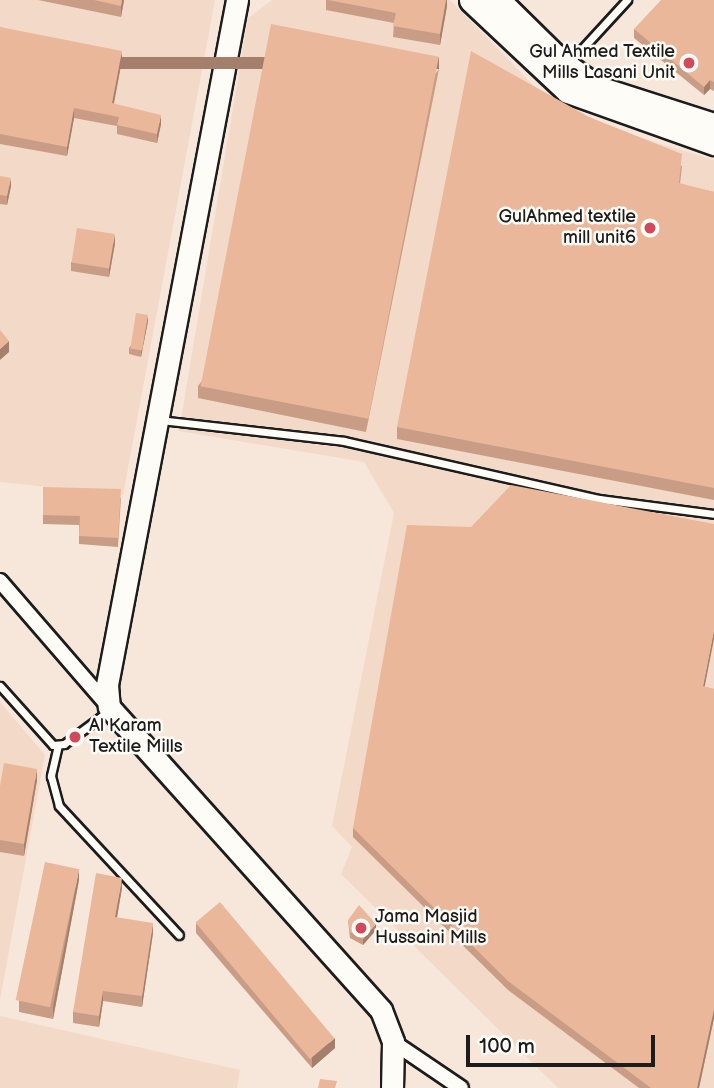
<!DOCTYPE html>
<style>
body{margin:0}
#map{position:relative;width:714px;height:1088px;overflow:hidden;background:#f7e7db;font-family:"Balsamiq Sans",sans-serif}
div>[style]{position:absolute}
.built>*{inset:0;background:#f3d9c8}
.roads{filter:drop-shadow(2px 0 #1c1c1c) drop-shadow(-2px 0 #1c1c1c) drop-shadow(0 2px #1c1c1c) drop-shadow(0 -2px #1c1c1c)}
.lane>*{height:7px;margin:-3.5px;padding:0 3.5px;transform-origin:3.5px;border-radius:3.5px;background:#fdfcf7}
.street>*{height:14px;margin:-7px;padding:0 7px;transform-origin:7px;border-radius:7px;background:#fdfcf7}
.secondary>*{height:21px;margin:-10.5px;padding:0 10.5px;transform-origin:10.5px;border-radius:10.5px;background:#fdfcf7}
.primary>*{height:23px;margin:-11.5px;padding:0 11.5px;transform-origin:11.5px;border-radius:11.5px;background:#fdfcf7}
.wall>*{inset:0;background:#c99d85}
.shaded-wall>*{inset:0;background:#a4806c;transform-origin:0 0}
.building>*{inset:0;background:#eab79b;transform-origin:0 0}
.dots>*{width:19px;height:19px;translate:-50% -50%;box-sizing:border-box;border:4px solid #fdfcf7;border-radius:50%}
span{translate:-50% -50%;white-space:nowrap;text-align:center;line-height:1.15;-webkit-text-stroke:5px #fdfcf7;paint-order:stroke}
.poi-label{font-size:18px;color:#1c1c1c}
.right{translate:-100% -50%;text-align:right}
.left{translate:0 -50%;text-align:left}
.scale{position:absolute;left:466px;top:1035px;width:189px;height:32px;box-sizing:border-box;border:4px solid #1c1c1c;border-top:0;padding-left:9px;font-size:21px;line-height:24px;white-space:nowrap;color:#1c1c1c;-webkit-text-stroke:5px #fdfcf7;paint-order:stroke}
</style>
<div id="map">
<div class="built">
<i style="clip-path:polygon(0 0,215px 0,123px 495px,0 482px)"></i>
<i style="clip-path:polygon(272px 0,450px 0,539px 91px,585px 121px,714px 160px,714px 1088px,558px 1088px,341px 874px,352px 847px,332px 826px,394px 513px,364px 462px,179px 431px,248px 18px)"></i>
<i style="clip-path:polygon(0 702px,45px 755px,0 1000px)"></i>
<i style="clip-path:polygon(0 1016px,240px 1070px,237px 1088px,0 1088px)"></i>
</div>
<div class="roads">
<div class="lane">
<i style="left:569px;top:63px;width:86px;rotate:-47.4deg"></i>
<i style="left:160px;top:420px;width:185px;rotate:6.5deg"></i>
<i style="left:344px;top:441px;width:262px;rotate:12.8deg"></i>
<i style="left:599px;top:499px;width:116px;rotate:7.4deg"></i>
<i style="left:0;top:686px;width:79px;rotate:48.1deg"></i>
<i style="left:53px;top:745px;width:11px;rotate:-5deg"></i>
<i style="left:64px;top:744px;width:57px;rotate:-36.5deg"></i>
<i style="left:58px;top:745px;width:32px;rotate:103deg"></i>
<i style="left:51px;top:776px;width:31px;rotate:75deg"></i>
<i style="left:59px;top:806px;width:176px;rotate:47.1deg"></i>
</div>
<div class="street">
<i style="left:0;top:581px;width:167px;rotate:49.1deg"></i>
<i style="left:393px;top:1042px;width:82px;rotate:34.1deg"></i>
</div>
<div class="secondary">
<i style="left:237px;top:0;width:697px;rotate:100.75deg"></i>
<i style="left:107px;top:685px;width:22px;rotate:85deg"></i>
<i style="left:109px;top:707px;width:407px;rotate:48.1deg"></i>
<i style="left:381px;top:1010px;width:34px;rotate:69deg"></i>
<i style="left:393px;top:1042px;width:46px;rotate:91.2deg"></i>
</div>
<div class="primary">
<i style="left:471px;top:0;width:133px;rotate:43.2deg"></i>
<i style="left:568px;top:91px;width:155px;rotate:19.6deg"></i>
<i style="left:498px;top:0;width:88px;rotate:44.5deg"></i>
<i style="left:561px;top:62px;width:45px;rotate:35.1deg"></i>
<i style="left:598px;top:88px;width:122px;rotate:17.7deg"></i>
</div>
</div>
<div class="wall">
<i style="clip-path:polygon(38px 0,124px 0,121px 17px)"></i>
<i style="clip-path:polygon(326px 0,447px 0,447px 6px,440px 45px,393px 37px,394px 23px,326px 10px)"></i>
<i style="clip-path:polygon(714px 0,714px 91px,710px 89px,704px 95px,634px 38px,634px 29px)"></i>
<i style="clip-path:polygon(0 27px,122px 60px,114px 104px,161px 124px,157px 143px,117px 134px,117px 126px,74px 118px,67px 156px,0 144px)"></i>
<i style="clip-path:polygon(439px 69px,366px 432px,198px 398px,198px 386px)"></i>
<i style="clip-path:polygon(589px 117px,682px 166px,680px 184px,714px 192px,714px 500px,397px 439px,397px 427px)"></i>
<i style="clip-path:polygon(0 176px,11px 186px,7px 205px,0 204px)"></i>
<i style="clip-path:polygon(115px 243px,109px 277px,71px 271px,71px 262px)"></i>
<i style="clip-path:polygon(148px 321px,141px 357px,129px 354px,129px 348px)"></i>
<i style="clip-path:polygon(43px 487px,121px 498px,118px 547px,79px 544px,79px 525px,43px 524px)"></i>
<i style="clip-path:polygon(705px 687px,714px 689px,714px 1018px,699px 1088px,639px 1088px,508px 990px,353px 837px,353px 828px)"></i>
<i style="clip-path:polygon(37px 780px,24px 856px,0 852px,0 786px)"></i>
<i style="clip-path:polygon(79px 880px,53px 1019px,19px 1012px,19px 1001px)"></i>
<i style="clip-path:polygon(122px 888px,117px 918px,153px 933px,142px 1007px,103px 1001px,99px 1027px,73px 1023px,73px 1012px)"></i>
<i style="clip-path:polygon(348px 920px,376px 930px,363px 945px,350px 938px)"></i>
<i style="clip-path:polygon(196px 923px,335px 1048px,312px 1068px,196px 933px)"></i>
</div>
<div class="shaded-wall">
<i style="clip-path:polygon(122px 0,124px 0,121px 17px,121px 6px)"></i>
<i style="clip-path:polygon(446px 0,447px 0,447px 6px,440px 45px,440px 34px)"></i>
<i style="clip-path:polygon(122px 51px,122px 60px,112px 112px,112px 103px)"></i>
<i style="left:439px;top:57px;width:12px;height:370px;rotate:90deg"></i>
<i style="clip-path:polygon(710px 80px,710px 89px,704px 95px,704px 87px)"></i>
<i style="clip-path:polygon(74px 108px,74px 118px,67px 156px,67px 147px)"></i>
<i style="clip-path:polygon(161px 115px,161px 124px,157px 143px,157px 134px)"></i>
<i style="clip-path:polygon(11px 178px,11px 186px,7px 205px,7px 196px)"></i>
<i style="clip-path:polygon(115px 234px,115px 243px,109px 277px,109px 268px)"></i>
<i style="clip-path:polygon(148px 315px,148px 321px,141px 357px,141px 351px)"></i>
<i style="clip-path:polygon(9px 341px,9px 352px,0 360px,0 349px)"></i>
<i style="clip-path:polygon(714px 630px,714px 639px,703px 695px,703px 686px)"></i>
<i style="clip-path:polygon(37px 769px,37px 780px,24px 856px,24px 844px)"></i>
<i style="clip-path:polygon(79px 869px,79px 880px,53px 1019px,53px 1007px)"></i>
<i style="clip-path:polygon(122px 878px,122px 888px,115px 928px,115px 917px)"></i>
<i style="clip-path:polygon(153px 923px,153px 933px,142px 1007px,142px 996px)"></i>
<i style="clip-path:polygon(376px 924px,376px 930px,363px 945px,363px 939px)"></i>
<i style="clip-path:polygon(103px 991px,103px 1001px,99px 1027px,99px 1016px)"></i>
<i style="clip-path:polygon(714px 1009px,714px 1018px,699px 1088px,697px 1088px)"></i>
<i style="clip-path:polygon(335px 1038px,335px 1048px,312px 1068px,312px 1057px)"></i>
</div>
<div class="building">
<i style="clip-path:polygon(94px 0,122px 0,121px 6px)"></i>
<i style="clip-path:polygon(328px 0,446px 0,440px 34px,393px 26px,396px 13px)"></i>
<i style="clip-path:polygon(661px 0,714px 0,714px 82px,710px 80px,704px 87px,634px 29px)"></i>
<i style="left:271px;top:24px;width:171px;height:369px;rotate:11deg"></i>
<i style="clip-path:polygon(0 27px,122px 51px,112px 103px,161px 115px,157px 134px,117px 125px,119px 117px,74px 108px,67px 147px,0 134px)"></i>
<i style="clip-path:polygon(471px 51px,589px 117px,682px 154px,679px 183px,714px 192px,714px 488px,397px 427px)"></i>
<i style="clip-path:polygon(0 176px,11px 178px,7px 196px,0 195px)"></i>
<i style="left:77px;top:228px;width:38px;height:35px;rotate:9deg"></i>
<i style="left:136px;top:313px;width:12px;height:36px;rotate:9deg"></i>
<i style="clip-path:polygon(0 330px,9px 341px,0 349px)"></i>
<i style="clip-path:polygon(511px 485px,714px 524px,714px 630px,703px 686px,714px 689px,714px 1009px,697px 1088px,651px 1088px,508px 981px,353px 828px,407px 525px,471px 527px)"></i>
<i style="clip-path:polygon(43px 487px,121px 489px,118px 538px,79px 536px,80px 516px,43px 515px)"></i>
<i style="clip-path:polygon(4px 763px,37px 769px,24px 844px,0 840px,0 786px)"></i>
<i style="left:45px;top:862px;width:35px;height:141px;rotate:12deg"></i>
<i style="clip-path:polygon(96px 873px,122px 878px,115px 917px,153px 923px,142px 996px,103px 991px,99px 1016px,73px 1012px)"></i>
<i style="left:220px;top:902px;width:178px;height:32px;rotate:50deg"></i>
<i style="clip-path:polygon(359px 905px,376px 924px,363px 939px,350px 932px,348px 920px)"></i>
<i style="clip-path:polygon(320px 1079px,337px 1081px,335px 1088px,318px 1088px)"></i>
</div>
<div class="dots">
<i style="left:689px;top:63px;background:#d1495b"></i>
<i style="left:650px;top:228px;background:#d1495b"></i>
<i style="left:75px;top:737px;background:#d1495b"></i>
<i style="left:361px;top:928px;background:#d1495b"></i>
</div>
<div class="poi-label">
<span class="right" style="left:675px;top:63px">Gul Ahmed Textile<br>Mills Lasani Unit</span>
<span class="right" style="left:636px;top:228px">GulAhmed textile<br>mill unit6</span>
<span class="left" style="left:89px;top:737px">Al Karam<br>Textile Mills</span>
<span class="left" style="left:375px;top:928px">Jama Masjid<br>Hussaini Mills</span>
</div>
<div class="scale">100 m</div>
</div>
